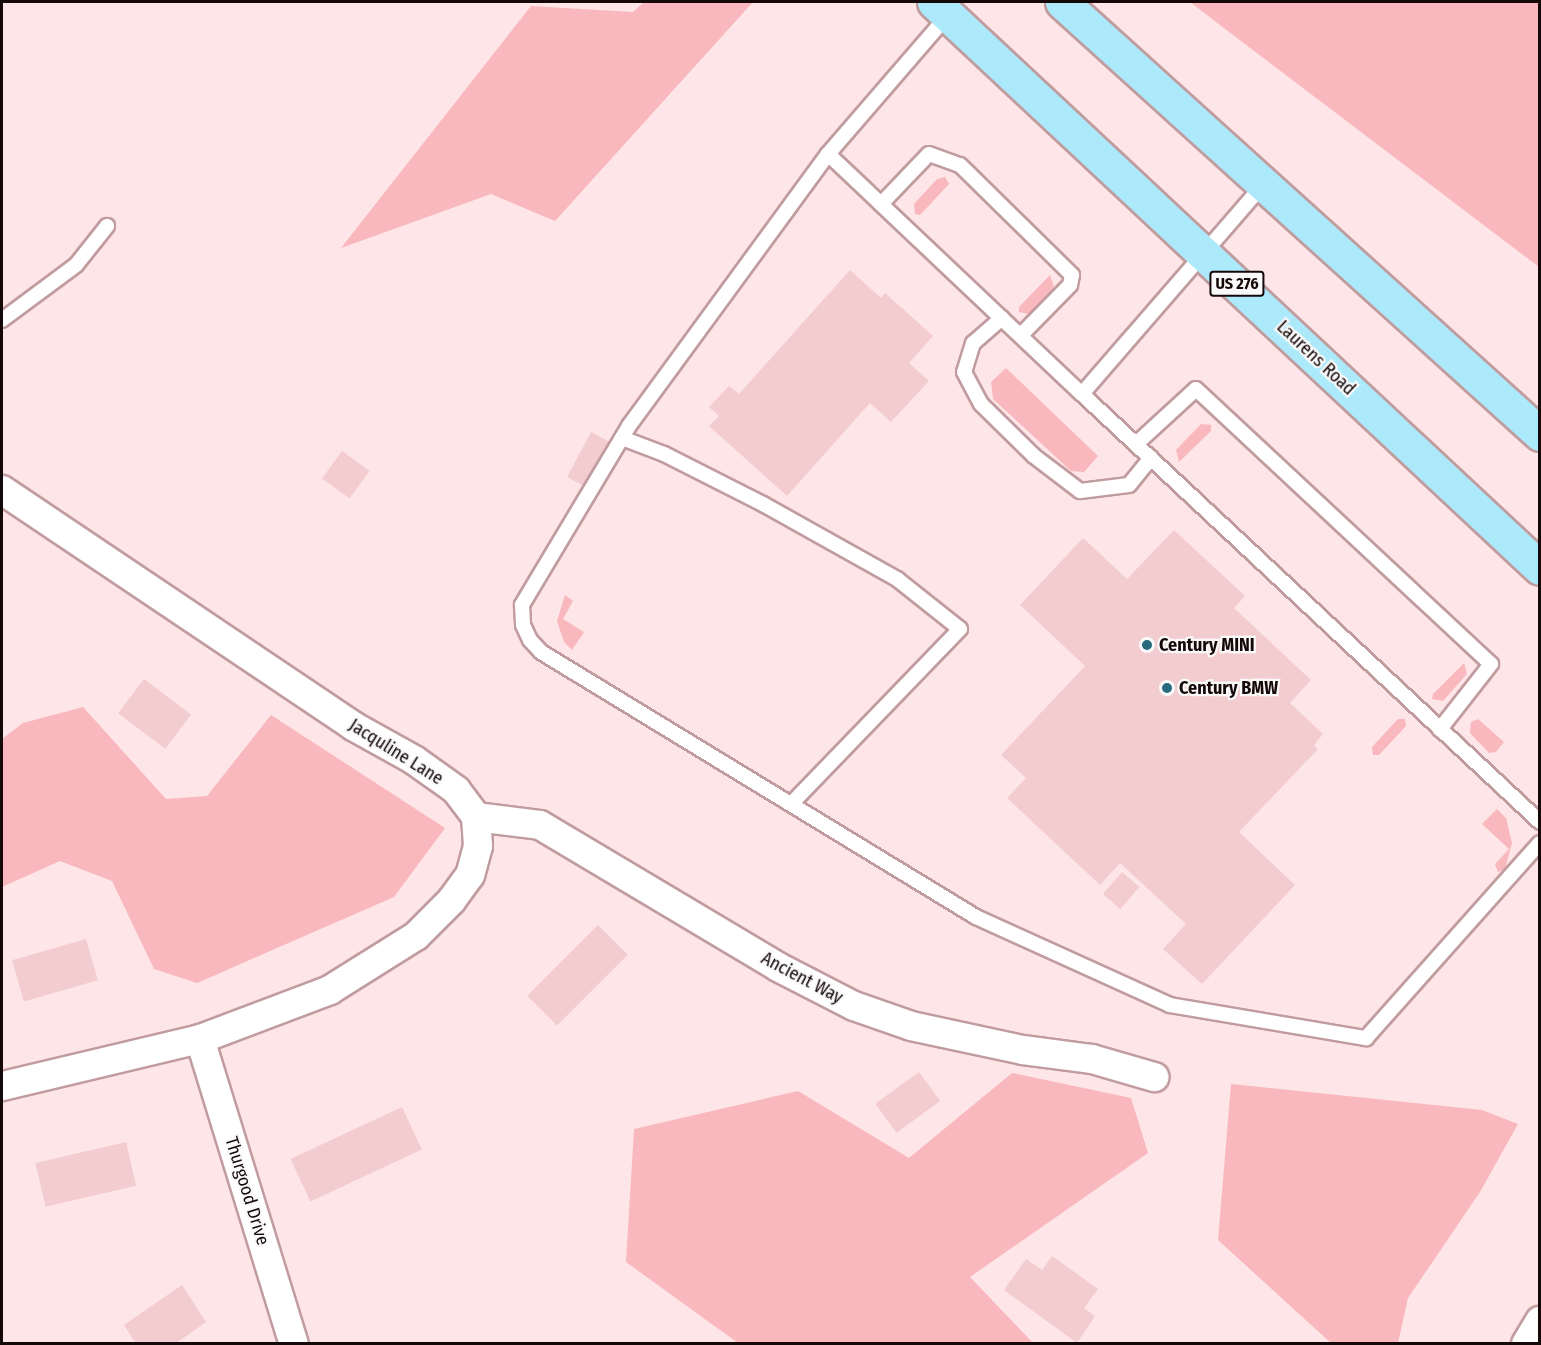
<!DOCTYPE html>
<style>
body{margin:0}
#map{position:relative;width:1541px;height:1345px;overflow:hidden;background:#fee5e7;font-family:"Fira Sans Condensed",sans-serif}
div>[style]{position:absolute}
.green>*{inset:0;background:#f9b8bd}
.building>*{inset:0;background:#f3cccf;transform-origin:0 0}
.roads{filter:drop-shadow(2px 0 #c19c9f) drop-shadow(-2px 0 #c19c9f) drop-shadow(0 2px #c19c9f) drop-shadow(0 -2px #c19c9f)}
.service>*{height:14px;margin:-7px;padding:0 7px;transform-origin:7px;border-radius:7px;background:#fff}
.minor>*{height:28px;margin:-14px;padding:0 14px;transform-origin:14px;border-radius:14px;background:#fff}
.primary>*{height:33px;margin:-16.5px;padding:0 16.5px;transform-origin:16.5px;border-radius:16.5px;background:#abe9fb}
.dots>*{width:16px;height:16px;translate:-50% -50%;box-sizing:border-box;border:3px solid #f9f9f9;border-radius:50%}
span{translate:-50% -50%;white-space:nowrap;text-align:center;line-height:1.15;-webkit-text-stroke:4.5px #f9f9f9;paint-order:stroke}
.shield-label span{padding:2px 4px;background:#f9f9f9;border:2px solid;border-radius:4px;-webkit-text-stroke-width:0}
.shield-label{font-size:16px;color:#150809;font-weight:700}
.street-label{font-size:18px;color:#150809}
.poi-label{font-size:18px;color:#150809;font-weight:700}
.left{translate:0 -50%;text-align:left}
.frame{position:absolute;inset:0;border:3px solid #150809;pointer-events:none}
</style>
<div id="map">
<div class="green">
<i style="clip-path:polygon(644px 2px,753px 2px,555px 221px,491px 194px,341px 248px,531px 6px,633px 12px)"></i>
<i style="clip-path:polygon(1190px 2px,1539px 2px,1539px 267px,1216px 22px)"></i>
<i style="clip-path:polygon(945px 177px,949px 184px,920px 215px,915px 214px,914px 204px,937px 179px)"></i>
<i style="clip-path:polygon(1050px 275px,1054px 287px,1029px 314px,1019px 312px,1019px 307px)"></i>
<i style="clip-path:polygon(1006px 368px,1098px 456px,1084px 472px,1071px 471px,993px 399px,991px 382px)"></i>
<i style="clip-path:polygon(1201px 424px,1211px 425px,1211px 431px,1179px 462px,1176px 450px)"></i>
<i style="clip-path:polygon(565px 595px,573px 601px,563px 619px,584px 632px,572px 650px,564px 642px,557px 621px)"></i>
<i style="clip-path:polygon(1464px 663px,1467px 674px,1443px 701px,1432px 699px,1433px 694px)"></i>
<i style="clip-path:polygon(83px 707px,166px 799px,207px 796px,271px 715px,445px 828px,394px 897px,197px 983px,154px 969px,112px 881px,60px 861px,2px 887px,2px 739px,23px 723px)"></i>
<i style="clip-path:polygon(1398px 719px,1405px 719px,1406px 726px,1379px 755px,1373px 755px,1372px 747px)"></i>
<i style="clip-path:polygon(1478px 719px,1504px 742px,1496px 752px,1489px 753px,1470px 733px,1471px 722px)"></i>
<i style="clip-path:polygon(1497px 809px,1506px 818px,1512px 843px,1505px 869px,1498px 872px,1495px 864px,1509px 849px,1482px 824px)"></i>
<i style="clip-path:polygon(1012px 1073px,1131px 1098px,1148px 1153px,970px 1277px,1033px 1343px,738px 1343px,626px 1262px,634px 1129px,798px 1091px,909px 1158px)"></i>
<i style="clip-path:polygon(1231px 1084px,1482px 1110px,1518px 1124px,1480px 1192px,1408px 1298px,1398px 1343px,1331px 1343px,1218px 1240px)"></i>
</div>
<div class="building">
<i style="clip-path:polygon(850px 270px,881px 298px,885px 293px,933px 336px,909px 363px,929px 381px,891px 422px,870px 403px,787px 496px,709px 426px,719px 416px,709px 407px,729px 386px,739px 394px)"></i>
<i style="left:591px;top:432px;width:27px;height:51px;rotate:28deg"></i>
<i style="left:342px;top:451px;width:34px;height:34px;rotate:36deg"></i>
<i style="clip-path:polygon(1174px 530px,1245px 596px,1234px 608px,1311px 680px,1290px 703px,1323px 734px,1314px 745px,1318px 749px,1239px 832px,1295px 885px,1202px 984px,1163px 949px,1186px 924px,1120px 863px,1100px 885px,1007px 798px,1026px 778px,1001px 755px,1085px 666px,1020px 605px,1083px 538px,1127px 579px)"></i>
<i style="left:144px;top:679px;width:59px;height:43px;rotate:37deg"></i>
<i style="left:1122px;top:872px;width:23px;height:29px;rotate:41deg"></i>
<i style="left:598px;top:925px;width:42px;height:100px;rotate:45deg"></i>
<i style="left:86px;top:939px;width:43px;height:77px;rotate:74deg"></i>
<i style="left:919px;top:1072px;width:36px;height:54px;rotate:54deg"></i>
<i style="left:402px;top:1107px;width:47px;height:123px;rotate:65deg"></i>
<i style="left:126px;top:1142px;width:45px;height:93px;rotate:77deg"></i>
<i style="clip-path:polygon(1052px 1256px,1098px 1289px,1084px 1308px,1095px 1316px,1077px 1343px,1004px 1290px,1026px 1259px,1042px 1270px)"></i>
<i style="clip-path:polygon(182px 1285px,206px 1322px,175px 1344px,136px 1344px,124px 1325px)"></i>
</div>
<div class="roads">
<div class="service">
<i style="left:948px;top:15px;width:184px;rotate:130.8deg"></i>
<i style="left:828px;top:154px;width:337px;rotate:126.2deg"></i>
<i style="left:629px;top:426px;width:209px;rotate:120.9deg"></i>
<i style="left:522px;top:605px;width:20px;rotate:87deg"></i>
<i style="left:523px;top:625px;width:17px;rotate:65deg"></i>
<i style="left:530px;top:640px;width:16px;rotate:47deg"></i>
<i style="left:541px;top:652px;width:509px;rotate:31.35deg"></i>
<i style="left:976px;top:917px;width:213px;rotate:24.4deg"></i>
<i style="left:1170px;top:1005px;width:199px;rotate:9.6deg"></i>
<i style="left:1366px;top:1038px;width:261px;rotate:-48.3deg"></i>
<i style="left:828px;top:154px;width:349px;rotate:43.4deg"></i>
<i style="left:1262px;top:186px;width:275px;rotate:130.9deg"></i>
<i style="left:1082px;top:394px;width:627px;rotate:43.06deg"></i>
<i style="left:881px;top:204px;width:69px;rotate:-46.2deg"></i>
<i style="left:929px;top:154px;width:33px;rotate:20deg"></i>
<i style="left:960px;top:165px;width:157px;rotate:44.5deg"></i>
<i style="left:1072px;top:275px;width:10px;rotate:101deg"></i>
<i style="left:1070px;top:285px;width:70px;rotate:134.4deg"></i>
<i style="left:1002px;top:318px;width:38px;rotate:139deg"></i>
<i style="left:973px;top:343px;width:30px;rotate:107deg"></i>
<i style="left:964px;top:372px;width:36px;rotate:62deg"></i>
<i style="left:981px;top:404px;width:74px;rotate:44.5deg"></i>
<i style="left:1034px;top:456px;width:58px;rotate:37.3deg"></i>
<i style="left:1080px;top:491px;width:49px;rotate:-7deg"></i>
<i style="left:1129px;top:485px;width:35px;rotate:-51deg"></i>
<i style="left:2px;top:320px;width:92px;rotate:-36.6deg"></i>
<i style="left:76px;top:265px;width:50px;rotate:-51.5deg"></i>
<i style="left:622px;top:438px;width:45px;rotate:20.9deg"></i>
<i style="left:664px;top:454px;width:111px;rotate:26.8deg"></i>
<i style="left:763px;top:504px;width:154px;rotate:29.2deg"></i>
<i style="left:897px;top:579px;width:80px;rotate:38.4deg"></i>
<i style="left:960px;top:629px;width:243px;rotate:134deg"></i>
<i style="left:1136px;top:444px;width:81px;rotate:-42.5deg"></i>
<i style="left:1196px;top:389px;width:403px;rotate:43deg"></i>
<i style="left:1491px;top:664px;width:83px;rotate:128.1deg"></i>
</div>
<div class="minor">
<i style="left:2px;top:490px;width:423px;rotate:33.9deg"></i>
<i style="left:353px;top:726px;width:70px;rotate:29.1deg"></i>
<i style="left:414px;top:760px;width:52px;rotate:35.5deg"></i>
<i style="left:456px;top:790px;width:34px;rotate:53deg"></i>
<i style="left:476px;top:817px;width:29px;rotate:86deg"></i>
<i style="left:478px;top:846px;width:30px;rotate:105deg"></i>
<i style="left:470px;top:875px;width:31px;rotate:126deg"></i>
<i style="left:452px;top:900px;width:51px;rotate:135deg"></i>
<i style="left:416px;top:936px;width:102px;rotate:147.9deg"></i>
<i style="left:330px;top:990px;width:139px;rotate:159.3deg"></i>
<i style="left:200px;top:1039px;width:204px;rotate:166.6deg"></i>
<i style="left:476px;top:817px;width:64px;rotate:7.1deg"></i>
<i style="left:540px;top:825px;width:277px;rotate:30.8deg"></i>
<i style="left:778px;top:967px;width:85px;rotate:27.2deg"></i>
<i style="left:854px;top:1006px;width:60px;rotate:19.3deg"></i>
<i style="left:911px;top:1026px;width:115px;rotate:12.1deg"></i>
<i style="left:1023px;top:1050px;width:70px;rotate:7.4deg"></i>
<i style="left:1092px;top:1059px;width:65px;rotate:16.2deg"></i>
<i style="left:200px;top:1039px;width:319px;rotate:72.9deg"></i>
<i style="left:1526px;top:1344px;width:27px;rotate:-59deg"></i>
</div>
<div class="primary">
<i style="left:934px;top:2px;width:829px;rotate:43.05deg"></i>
<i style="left:1062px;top:2px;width:644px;rotate:42.11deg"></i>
</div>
</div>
<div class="dots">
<i style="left:1147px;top:645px;background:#266a7b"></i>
<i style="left:1167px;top:688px;background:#266a7b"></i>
</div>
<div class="shield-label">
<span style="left:1237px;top:284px">US 276</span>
</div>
<div class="street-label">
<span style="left:1316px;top:358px;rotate:43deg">Laurens Road</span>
<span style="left:396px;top:752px;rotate:32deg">Jacquline Lane</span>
<span style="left:802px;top:978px;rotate:28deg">Ancient Way</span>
<span style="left:247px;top:1191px;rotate:73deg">Thurgood Drive</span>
</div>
<div class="poi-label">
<span class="left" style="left:1159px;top:645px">Century MINI</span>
<span class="left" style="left:1179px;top:688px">Century BMW</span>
</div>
<div class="frame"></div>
</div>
